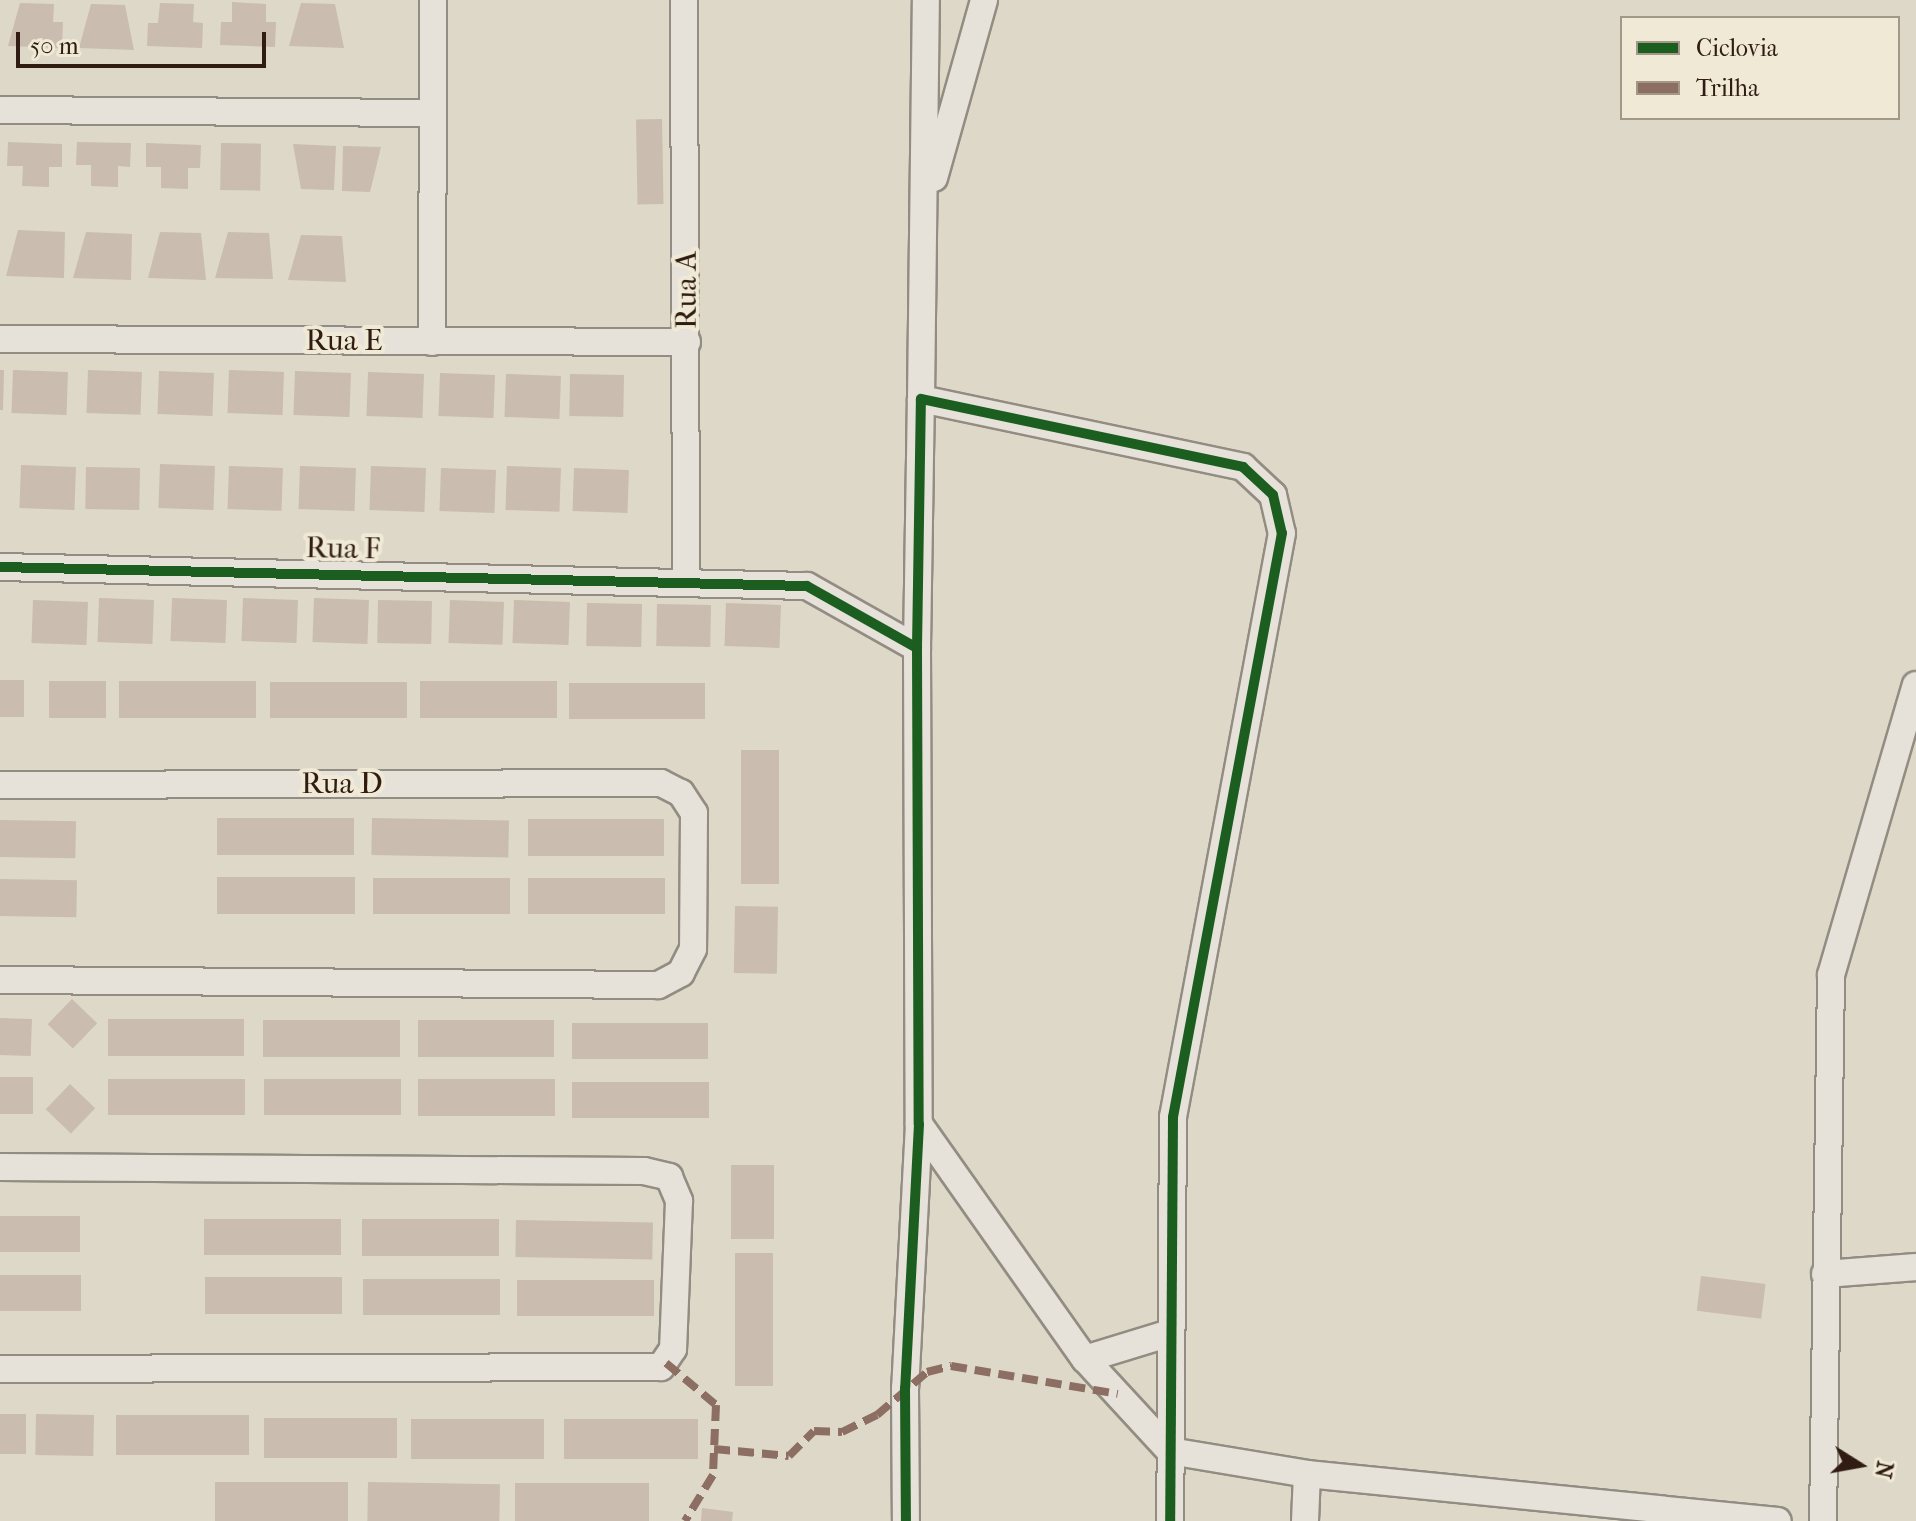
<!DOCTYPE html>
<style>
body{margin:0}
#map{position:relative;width:1916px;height:1521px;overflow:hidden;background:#ded8c8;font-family:"IM FELL French Canon",serif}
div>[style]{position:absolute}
.building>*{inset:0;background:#cabcae;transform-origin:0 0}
.roads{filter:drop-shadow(2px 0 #928c82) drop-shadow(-2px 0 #928c82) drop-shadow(0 2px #928c82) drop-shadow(0 -2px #928c82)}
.minor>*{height:26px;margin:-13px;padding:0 13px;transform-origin:13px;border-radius:13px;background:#e6e2da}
.quiet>*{height:8px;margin-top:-4px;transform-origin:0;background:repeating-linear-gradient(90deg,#8d6e63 0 16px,transparent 0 24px)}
.cycleway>*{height:10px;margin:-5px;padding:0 5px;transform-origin:5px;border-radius:5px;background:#1b5e20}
span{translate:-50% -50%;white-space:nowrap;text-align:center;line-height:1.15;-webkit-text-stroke:8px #efe9d5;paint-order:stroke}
.street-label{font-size:30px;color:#301c13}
.legend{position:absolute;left:1620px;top:16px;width:280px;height:104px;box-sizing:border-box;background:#efe9d5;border:2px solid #a39787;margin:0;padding:10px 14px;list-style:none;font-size:24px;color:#301c13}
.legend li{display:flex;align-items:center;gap:16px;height:40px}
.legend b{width:40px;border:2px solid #a39787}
.north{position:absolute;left:1820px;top:1425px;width:80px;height:80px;-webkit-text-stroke:6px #efe9d5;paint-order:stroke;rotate:101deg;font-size:22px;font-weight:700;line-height:32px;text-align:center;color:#301c13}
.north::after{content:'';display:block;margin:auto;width:28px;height:36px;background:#301c13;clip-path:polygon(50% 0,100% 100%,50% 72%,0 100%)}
.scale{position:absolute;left:16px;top:32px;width:250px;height:36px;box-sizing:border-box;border:4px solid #301c13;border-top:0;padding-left:10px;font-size:24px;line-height:28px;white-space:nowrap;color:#301c13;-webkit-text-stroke:6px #efe9d5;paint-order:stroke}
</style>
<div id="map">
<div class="building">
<i style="clip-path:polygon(232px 2px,266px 4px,266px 22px,276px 22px,275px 47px,220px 45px,221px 22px,232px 22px)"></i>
<i style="clip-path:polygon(20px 3px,54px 4px,53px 22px,63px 22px,62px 48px,8px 46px)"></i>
<i style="clip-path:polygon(160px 3px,194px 4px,193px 22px,203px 23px,202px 48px,147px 46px,148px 23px,158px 23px)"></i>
<i style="clip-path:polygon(301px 3px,335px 4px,344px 48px,289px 46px)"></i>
<i style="clip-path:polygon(91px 4px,125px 5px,134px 50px,79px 48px)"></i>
<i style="left:662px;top:119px;width:85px;height:26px;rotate:89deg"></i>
<i style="clip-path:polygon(8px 142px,62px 144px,62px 167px,49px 167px,49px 187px,22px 186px,23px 166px,7px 166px)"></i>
<i style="clip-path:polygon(77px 142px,131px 143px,130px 167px,118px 166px,118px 187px,91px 186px,91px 165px,76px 165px)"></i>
<i style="clip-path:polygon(146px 143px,201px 145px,200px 168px,188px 168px,188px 189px,161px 188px,161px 167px,146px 167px)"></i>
<i style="left:221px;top:143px;width:40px;height:47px;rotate:1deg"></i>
<i style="clip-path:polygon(293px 144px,336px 146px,334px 190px,301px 189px)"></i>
<i style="clip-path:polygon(343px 146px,381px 147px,370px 192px,342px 191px)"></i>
<i style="clip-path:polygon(18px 230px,65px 232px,64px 278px,6px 276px)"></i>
<i style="clip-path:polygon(86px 232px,132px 234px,131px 280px,73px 278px)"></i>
<i style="clip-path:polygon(160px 232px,201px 233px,206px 280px,148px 278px)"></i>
<i style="clip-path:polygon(228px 232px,269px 233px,273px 279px,215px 278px)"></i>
<i style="clip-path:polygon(301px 235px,342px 236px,346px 282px,288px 280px)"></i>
<i style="clip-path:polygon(0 370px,4px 370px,3px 410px,0 410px)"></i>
<i style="left:13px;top:370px;width:55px;height:43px;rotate:2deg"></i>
<i style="left:88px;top:370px;width:54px;height:43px;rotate:2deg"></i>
<i style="left:229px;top:370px;width:55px;height:43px;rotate:2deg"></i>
<i style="left:159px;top:371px;width:55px;height:43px;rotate:2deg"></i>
<i style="left:295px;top:371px;width:56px;height:44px;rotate:2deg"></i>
<i style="left:368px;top:372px;width:56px;height:44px;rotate:2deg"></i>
<i style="left:440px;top:373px;width:55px;height:43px;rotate:2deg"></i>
<i style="left:506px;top:374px;width:55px;height:43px;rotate:2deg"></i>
<i style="left:570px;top:374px;width:54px;height:42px;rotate:1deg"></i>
<i style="left:160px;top:464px;width:55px;height:44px;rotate:2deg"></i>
<i style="left:21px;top:465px;width:55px;height:43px;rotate:2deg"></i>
<i style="left:229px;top:466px;width:54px;height:43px;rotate:2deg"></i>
<i style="left:300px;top:466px;width:56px;height:43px;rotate:2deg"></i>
<i style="left:371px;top:466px;width:55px;height:44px;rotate:2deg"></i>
<i style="left:507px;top:466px;width:54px;height:44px;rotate:2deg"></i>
<i style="left:86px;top:467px;width:54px;height:42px;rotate:1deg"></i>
<i style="left:441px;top:468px;width:55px;height:43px;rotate:2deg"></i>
<i style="left:574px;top:468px;width:55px;height:43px;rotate:2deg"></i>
<i style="left:99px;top:598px;width:55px;height:44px;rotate:2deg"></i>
<i style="left:172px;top:598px;width:55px;height:43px;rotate:2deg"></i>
<i style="left:243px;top:598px;width:55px;height:43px;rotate:2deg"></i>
<i style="left:314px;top:598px;width:55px;height:44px;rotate:2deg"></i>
<i style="left:33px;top:600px;width:55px;height:43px;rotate:2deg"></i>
<i style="left:378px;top:600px;width:54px;height:43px;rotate:1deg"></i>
<i style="left:450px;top:600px;width:54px;height:43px;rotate:2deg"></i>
<i style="left:514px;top:600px;width:56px;height:43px;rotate:2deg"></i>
<i style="left:587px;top:603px;width:55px;height:43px;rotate:1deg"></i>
<i style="left:726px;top:603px;width:55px;height:43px;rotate:2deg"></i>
<i style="left:657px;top:604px;width:54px;height:42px;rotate:1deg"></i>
<i style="left:0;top:680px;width:24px;height:37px"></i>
<i style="left:49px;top:681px;width:57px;height:37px"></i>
<i style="left:119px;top:681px;width:137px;height:37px"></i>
<i style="left:420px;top:681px;width:137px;height:37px"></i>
<i style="left:270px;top:682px;width:137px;height:36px"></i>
<i style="left:569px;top:683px;width:136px;height:36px"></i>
<i style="left:741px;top:750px;width:38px;height:134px"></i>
<i style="left:217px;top:818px;width:137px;height:37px"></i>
<i style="left:372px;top:818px;width:137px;height:37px;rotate:1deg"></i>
<i style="left:528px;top:819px;width:136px;height:37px"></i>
<i style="left:0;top:820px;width:76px;height:37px;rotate:1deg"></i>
<i style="left:217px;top:877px;width:138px;height:37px"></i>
<i style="left:373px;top:878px;width:137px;height:36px"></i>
<i style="left:528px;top:878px;width:137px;height:36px"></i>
<i style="left:0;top:879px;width:77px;height:37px;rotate:1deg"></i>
<i style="left:735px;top:906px;width:43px;height:67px;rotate:1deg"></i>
<i style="left:72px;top:999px;width:35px;height:35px;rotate:44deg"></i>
<i style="left:0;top:1018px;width:32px;height:37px;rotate:2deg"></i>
<i style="left:108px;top:1019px;width:136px;height:37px"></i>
<i style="left:263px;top:1020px;width:137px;height:37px"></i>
<i style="left:418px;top:1020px;width:136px;height:37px"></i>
<i style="left:572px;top:1023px;width:136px;height:36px"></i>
<i style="left:0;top:1077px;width:33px;height:37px"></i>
<i style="left:108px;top:1079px;width:137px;height:36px"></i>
<i style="left:264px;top:1079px;width:137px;height:36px"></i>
<i style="left:418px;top:1079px;width:137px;height:37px"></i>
<i style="left:572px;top:1082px;width:137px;height:36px"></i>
<i style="left:70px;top:1084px;width:35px;height:35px;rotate:44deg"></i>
<i style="left:731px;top:1165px;width:43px;height:74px"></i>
<i style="left:0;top:1216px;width:80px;height:36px"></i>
<i style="left:204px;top:1219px;width:137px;height:36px"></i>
<i style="left:362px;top:1219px;width:137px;height:37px"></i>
<i style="left:516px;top:1220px;width:137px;height:37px;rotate:1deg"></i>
<i style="left:735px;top:1253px;width:38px;height:133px"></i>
<i style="left:0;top:1275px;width:81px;height:36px"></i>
<i style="left:1701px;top:1276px;width:65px;height:35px;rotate:7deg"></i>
<i style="left:205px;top:1277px;width:137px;height:37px"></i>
<i style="left:363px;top:1279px;width:137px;height:36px"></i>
<i style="left:517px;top:1280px;width:137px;height:36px"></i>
<i style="left:0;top:1414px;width:26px;height:40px"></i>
<i style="left:36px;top:1414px;width:58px;height:41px;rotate:1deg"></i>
<i style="left:116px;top:1415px;width:133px;height:40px"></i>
<i style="left:264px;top:1418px;width:133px;height:40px"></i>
<i style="left:411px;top:1419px;width:133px;height:40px"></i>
<i style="left:564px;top:1419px;width:134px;height:40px"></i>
<i style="left:215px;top:1482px;width:133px;height:39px"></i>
<i style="left:368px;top:1482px;width:132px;height:39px;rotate:1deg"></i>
<i style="left:515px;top:1483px;width:134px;height:38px"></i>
<i style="clip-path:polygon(702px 1508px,733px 1512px,732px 1521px,701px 1521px)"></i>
</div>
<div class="roads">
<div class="minor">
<i style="left:684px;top:0;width:579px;rotate:89.8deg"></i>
<i style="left:0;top:110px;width:432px;rotate:0.4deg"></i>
<i style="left:934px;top:178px;width:185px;rotate:-74.3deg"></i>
<i style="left:0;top:339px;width:687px;rotate:0.25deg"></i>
<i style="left:432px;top:342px;width:342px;rotate:-89.8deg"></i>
<i style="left:921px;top:399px;width:399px;rotate:-89.3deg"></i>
<i style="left:0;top:567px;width:807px;rotate:1.35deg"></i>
<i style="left:807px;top:586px;width:126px;rotate:29.4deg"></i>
<i style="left:917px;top:648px;width:476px;rotate:89.8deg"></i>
<i style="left:919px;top:1124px;width:264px;rotate:93deg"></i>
<i style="left:905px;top:1388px;width:133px;rotate:89.6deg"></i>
<i style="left:917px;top:648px;width:249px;rotate:-89.1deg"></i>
<i style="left:921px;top:399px;width:329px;rotate:11.9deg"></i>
<i style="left:1243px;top:467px;width:41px;rotate:43deg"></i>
<i style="left:1273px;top:495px;width:39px;rotate:77deg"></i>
<i style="left:1282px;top:533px;width:594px;rotate:100.57deg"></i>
<i style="left:1173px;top:1117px;width:404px;rotate:90.4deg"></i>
<i style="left:0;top:785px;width:661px;rotate:-0.17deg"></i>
<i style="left:661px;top:783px;width:22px;rotate:27deg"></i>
<i style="left:681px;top:793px;width:24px;rotate:57deg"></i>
<i style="left:694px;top:813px;width:136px;rotate:90.4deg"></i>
<i style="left:693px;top:949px;width:27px;rotate:117deg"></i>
<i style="left:681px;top:973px;width:26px;rotate:152deg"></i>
<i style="left:658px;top:985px;width:658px;rotate:-179.56deg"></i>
<i style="left:919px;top:1124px;width:288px;rotate:54.8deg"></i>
<i style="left:1085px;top:1359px;width:125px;rotate:47.3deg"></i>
<i style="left:1170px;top:1451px;width:139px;rotate:9.5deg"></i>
<i style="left:0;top:1167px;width:644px;rotate:0.36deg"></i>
<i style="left:644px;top:1171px;width:26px;rotate:13deg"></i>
<i style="left:669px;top:1177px;width:26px;rotate:67deg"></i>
<i style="left:679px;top:1201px;width:148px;rotate:92.3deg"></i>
<i style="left:673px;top:1349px;width:22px;rotate:124deg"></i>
<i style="left:661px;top:1367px;width:661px;rotate:179.83deg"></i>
<i style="left:1825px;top:1274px;width:91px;rotate:-4.4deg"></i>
<i style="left:1085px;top:1359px;width:89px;rotate:-17deg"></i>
<i style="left:1305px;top:1521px;width:47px;rotate:-87.6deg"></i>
<i style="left:1307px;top:1474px;width:473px;rotate:5.7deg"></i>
<i style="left:1823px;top:1521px;width:546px;rotate:-89.16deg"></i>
<i style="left:1831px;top:975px;width:302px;rotate:-73.7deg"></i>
</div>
</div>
<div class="quiet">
<i style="left:666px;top:1363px;width:65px;rotate:40deg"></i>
<i style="left:716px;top:1405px;width:70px;rotate:92.5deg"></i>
<i style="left:713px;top:1475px;width:54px;rotate:121.3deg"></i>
<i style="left:714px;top:1449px;width:75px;rotate:5.3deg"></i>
<i style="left:789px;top:1456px;width:35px;rotate:-45deg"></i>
<i style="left:814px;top:1431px;width:28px;rotate:2deg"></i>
<i style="left:842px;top:1432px;width:39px;rotate:-26deg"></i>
<i style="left:877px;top:1415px;width:66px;rotate:-40.7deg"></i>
<i style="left:927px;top:1372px;width:25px;rotate:-14deg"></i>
<i style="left:951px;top:1366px;width:169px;rotate:9.5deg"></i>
</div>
<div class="cycleway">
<i style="left:0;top:567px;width:807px;rotate:1.35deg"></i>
<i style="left:807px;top:586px;width:126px;rotate:29.4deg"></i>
<i style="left:917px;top:648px;width:476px;rotate:89.8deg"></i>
<i style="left:919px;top:1124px;width:264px;rotate:93deg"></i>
<i style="left:905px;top:1388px;width:133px;rotate:89.6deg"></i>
<i style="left:917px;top:648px;width:249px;rotate:-89.1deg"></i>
<i style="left:921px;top:399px;width:329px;rotate:11.9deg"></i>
<i style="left:1243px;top:467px;width:41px;rotate:43deg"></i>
<i style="left:1273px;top:495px;width:39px;rotate:77deg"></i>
<i style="left:1282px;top:533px;width:594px;rotate:100.57deg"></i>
<i style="left:1173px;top:1117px;width:404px;rotate:90.4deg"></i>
</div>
<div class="street-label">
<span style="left:687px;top:290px;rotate:-90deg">Rua A</span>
<span style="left:344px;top:341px">Rua E</span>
<span style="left:343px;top:549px;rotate:1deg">Rua F</span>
<span style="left:342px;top:784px">Rua D</span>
</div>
<ul class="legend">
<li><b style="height:10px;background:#1b5e20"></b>Ciclovia</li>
<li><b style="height:10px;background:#8d6e63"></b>Trilha</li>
</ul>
<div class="north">N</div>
<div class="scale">50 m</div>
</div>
